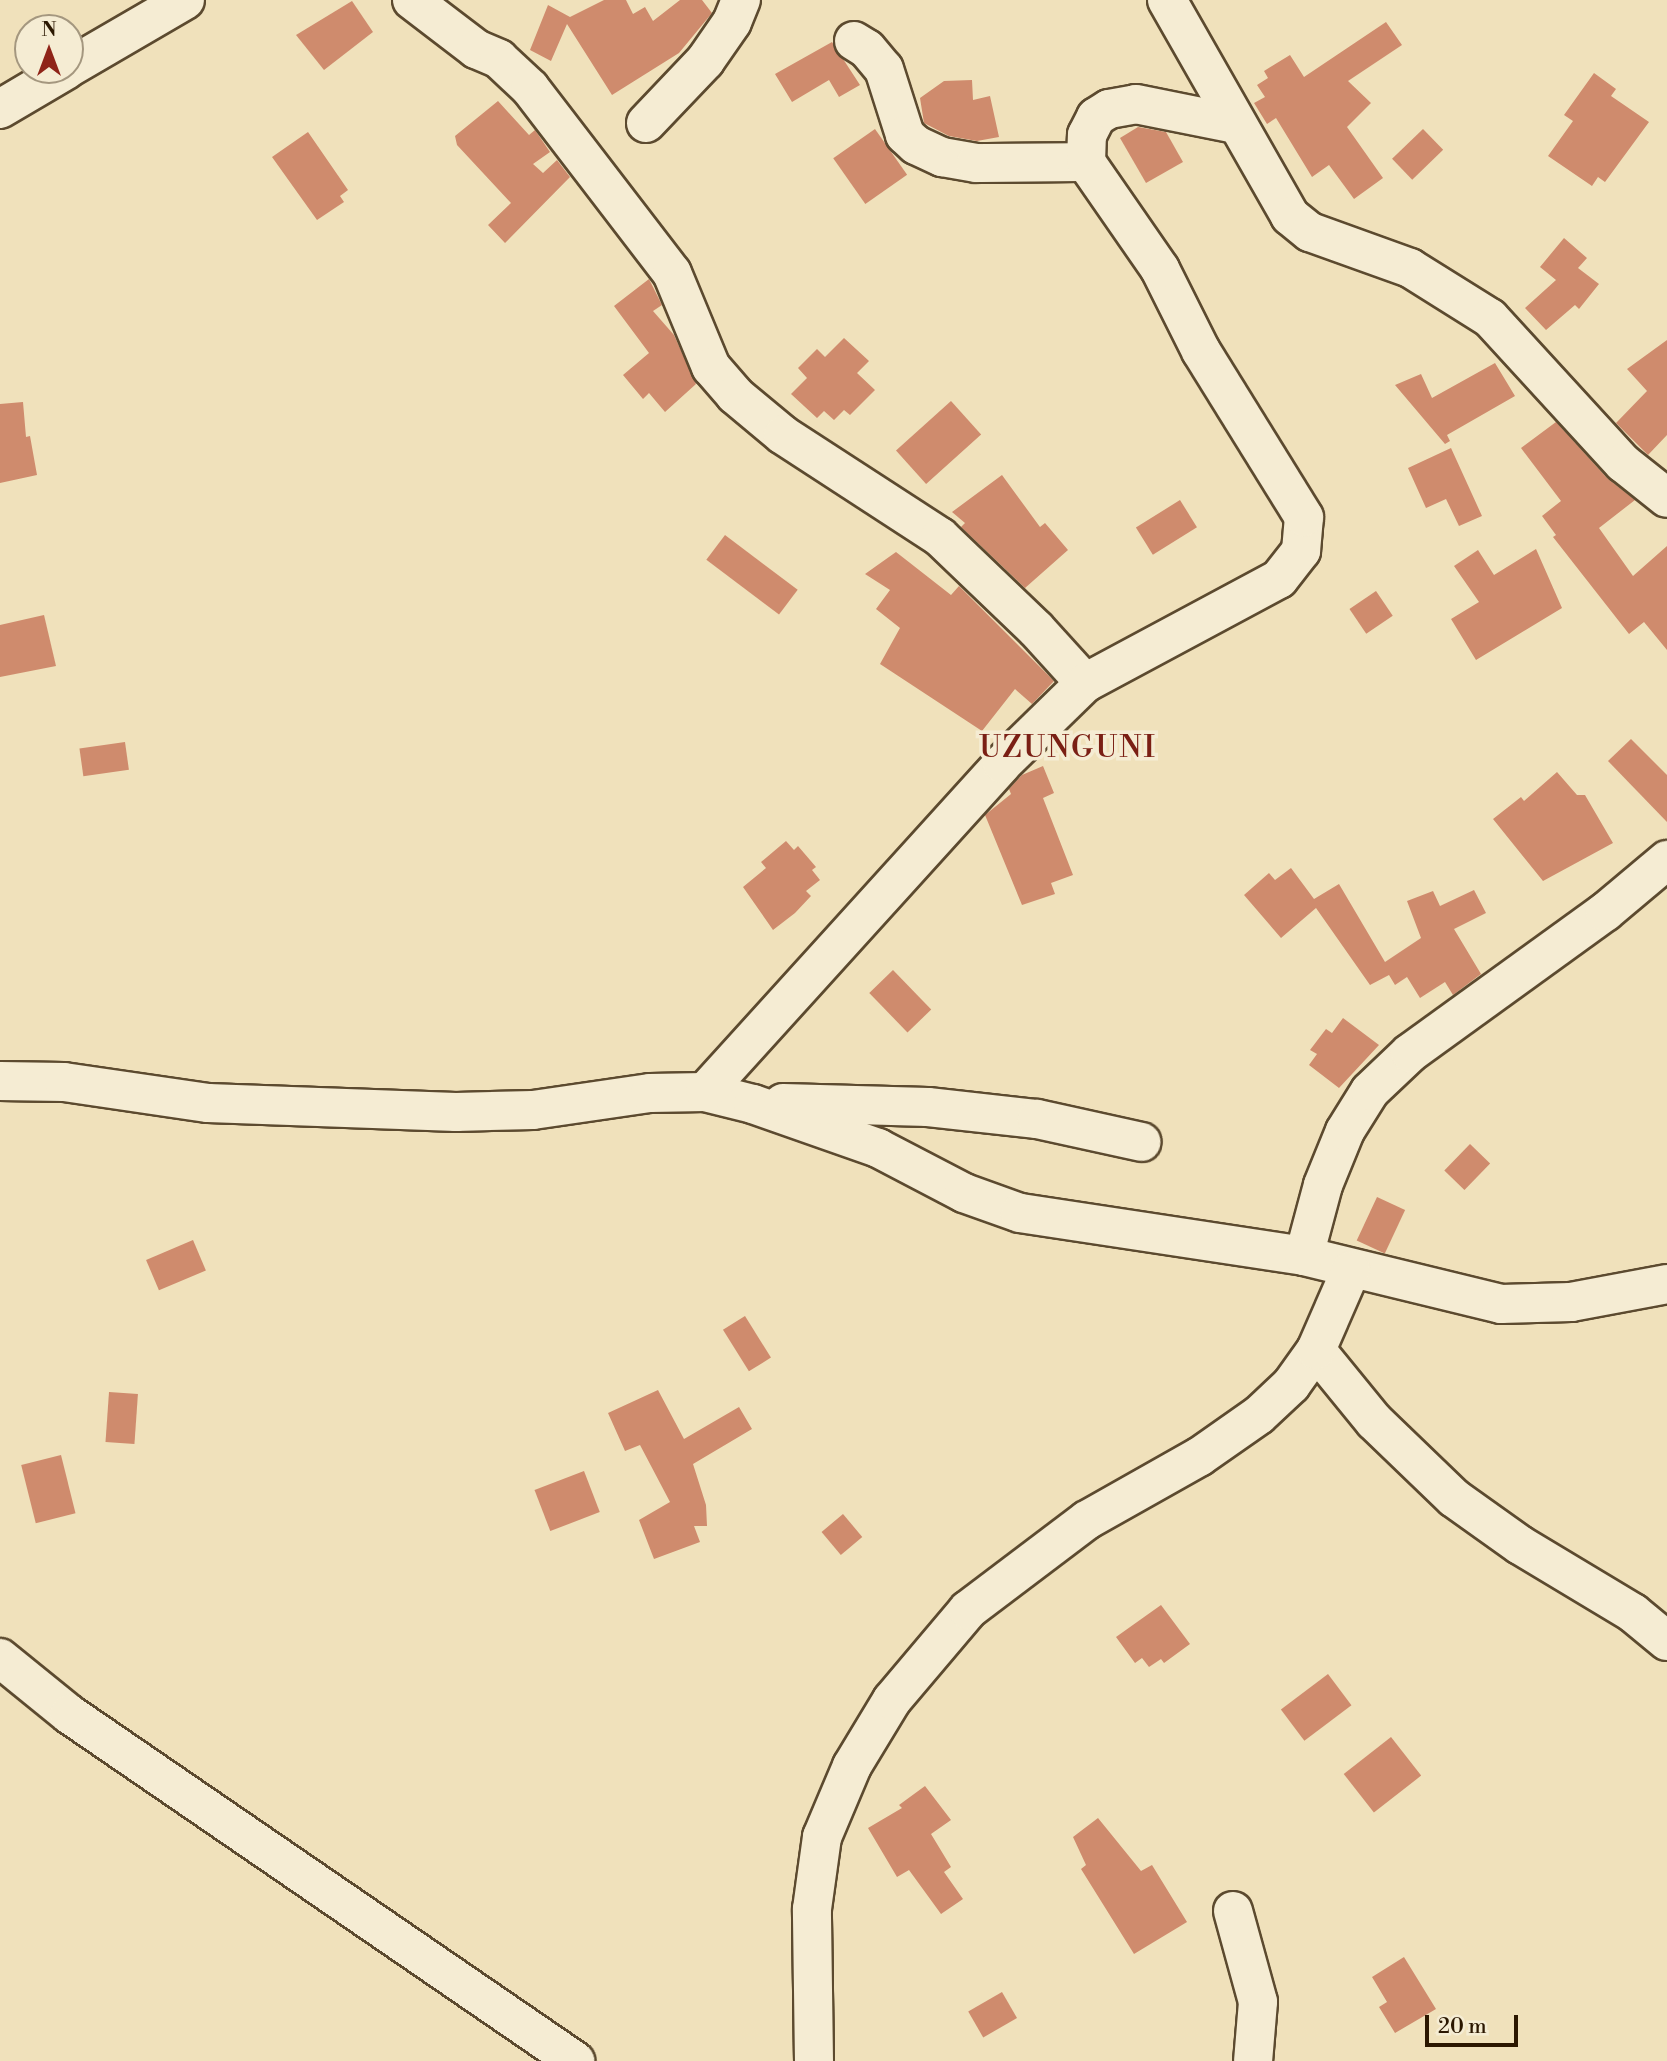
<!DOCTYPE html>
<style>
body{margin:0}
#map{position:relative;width:1667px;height:2061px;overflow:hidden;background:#f0e1bb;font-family:"Libre Bodoni",serif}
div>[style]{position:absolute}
.building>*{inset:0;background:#cf8b6d;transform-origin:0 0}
.roads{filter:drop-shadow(2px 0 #5c4a2f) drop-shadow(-2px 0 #5c4a2f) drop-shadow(0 2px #5c4a2f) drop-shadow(0 -2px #5c4a2f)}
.minor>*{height:38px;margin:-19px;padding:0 19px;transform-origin:19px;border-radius:19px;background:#f5ecd3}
span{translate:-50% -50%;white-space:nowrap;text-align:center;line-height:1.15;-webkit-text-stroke:7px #f5ecd3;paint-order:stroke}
.quarter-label{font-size:30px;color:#7a1f14;letter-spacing:2px}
.north{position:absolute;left:14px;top:14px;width:70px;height:70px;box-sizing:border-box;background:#f5ecd3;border:2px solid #a4977f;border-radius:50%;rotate:0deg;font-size:19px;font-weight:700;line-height:28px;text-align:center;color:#2b1700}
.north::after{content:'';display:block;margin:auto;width:24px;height:32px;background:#8f2418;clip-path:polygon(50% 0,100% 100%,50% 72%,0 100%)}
.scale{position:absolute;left:1425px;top:2015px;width:93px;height:32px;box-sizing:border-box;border:4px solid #2b1700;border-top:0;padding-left:9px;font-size:21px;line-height:24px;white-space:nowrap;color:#2b1700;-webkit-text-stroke:5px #f5ecd3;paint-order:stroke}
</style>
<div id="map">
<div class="building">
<i style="clip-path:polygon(604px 0,626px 0,633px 14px,645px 7px,653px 21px,680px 0,702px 0,712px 13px,679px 53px,612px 95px,567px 24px,551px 61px,530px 50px,548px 5px,570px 17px)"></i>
<i style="clip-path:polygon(352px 1px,373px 32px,324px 70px,296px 35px)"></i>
<i style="clip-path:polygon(1386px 22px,1402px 45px,1348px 81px,1371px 103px,1347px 127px,1383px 178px,1354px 199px,1329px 165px,1312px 177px,1276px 118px,1267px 124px,1254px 103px,1265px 97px,1257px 85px,1268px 78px,1264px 71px,1290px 55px,1304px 77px)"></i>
<i style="clip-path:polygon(832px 42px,860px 85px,839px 97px,829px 80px,792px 102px,775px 74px)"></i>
<i style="clip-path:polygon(1594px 73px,1616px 89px,1611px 96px,1649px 122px,1605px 182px,1598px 177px,1592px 186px,1548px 156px,1573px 121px,1564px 115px)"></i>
<i style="clip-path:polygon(972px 80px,973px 100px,990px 96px,999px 137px,977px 141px,949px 136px,924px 123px,920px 98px,944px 81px)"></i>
<i style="clip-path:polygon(498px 101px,529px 135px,535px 130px,550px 152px,533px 164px,543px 173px,557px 160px,570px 177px,505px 243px,488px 225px,511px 203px,457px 145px,455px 136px)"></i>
<i style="clip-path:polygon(1138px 127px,1166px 132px,1183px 162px,1146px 183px,1120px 138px)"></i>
<i style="left:875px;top:129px;width:56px;height:51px;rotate:55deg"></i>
<i style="left:1423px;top:129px;width:29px;height:43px;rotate:46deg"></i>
<i style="clip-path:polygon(308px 132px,348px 190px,340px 196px,344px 202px,317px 220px,272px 157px)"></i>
<i style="clip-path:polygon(1564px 238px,1587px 258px,1578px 268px,1599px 284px,1579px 309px,1575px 305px,1546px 330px,1525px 308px,1556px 280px,1540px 267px)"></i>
<i style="clip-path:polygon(649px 279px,662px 305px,653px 311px,674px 335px,696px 384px,665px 412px,649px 393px,643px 399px,623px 375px,649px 353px,614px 306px)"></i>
<i style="clip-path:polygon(844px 338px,869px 361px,857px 373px,875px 390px,850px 415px,844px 410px,834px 420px,824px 411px,817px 418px,791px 394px,807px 378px,798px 368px,817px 349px,825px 357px)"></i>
<i style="clip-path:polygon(1667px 340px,1667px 435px,1648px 455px,1616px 423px,1647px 391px,1627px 369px)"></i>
<i style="clip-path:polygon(1495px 363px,1515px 396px,1447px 435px,1450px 441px,1445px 444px,1395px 385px,1421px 374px,1432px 398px)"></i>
<i style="left:951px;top:401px;width:45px;height:74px;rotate:48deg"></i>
<i style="clip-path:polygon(23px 402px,26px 437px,30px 436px,37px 475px,0 483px,0 404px)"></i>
<i style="clip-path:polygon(1556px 422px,1607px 478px,1635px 500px,1599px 528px,1633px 576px,1667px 546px,1667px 650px,1644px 622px,1629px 634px,1553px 537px,1556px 535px,1542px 516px,1561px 501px,1521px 448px)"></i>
<i style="clip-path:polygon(1451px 448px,1482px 516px,1459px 526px,1446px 499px,1426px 508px,1408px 468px)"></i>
<i style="clip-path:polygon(1002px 475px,1040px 527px,1045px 523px,1068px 550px,1025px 588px,961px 527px,965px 523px,952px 512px)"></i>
<i style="left:1180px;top:500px;width:32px;height:52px;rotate:58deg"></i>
<i style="left:725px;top:535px;width:91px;height:31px;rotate:37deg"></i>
<i style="clip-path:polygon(1536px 549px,1562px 608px,1476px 660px,1451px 619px,1479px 602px,1454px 566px,1478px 550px,1494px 575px)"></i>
<i style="clip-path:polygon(896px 552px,951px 595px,959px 586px,1054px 681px,1032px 704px,1015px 689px,982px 731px,880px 664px,900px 628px,876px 609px,890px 590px,865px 574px)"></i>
<i style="left:1376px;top:591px;width:30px;height:32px;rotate:56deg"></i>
<i style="clip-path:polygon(44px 615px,56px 666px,0 677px,0 625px)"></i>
<i style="clip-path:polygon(1631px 739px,1667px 775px,1667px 822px,1608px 761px)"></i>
<i style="left:125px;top:742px;width:28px;height:46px;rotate:82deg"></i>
<i style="clip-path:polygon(1043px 766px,1054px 793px,1043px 798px,1073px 875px,1051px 883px,1055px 894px,1022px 905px,985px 815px,1011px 794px,1009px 789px,1022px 775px)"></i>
<i style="clip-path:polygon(1557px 772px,1577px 795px,1585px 795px,1613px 843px,1543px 881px,1493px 819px,1521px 797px,1524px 801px)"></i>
<i style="clip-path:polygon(786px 841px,794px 850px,798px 846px,816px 867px,812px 870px,820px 880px,806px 891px,811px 896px,795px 913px,773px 930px,743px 887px,766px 868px,761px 862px)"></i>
<i style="clip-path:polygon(1291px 868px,1314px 899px,1339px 884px,1385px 962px,1421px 938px,1407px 901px,1433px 891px,1440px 906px,1474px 890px,1486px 913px,1454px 929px,1481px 974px,1453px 995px,1445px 982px,1420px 998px,1407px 977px,1395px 985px,1389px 975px,1370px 985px,1316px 908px,1281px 938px,1244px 895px,1269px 873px,1275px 880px)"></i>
<i style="left:893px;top:970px;width:55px;height:33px;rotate:46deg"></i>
<i style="clip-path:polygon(1343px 1018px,1379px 1045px,1339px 1088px,1309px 1065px,1317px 1054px,1310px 1050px,1326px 1029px,1332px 1033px)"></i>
<i style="left:1470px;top:1144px;width:28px;height:37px;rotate:44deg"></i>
<i style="left:1377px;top:1197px;width:31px;height:48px;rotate:25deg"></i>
<i style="left:193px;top:1240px;width:33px;height:51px;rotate:67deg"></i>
<i style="left:745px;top:1316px;width:49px;height:26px;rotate:58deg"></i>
<i style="clip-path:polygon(658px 1390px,684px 1439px,739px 1407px,752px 1429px,693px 1464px,706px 1505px,707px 1526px,694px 1526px,700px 1542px,654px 1559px,639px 1520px,670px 1502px,640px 1445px,625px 1451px,608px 1413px)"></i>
<i style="left:109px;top:1392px;width:29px;height:50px;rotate:4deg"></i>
<i style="left:61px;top:1455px;width:60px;height:41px;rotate:76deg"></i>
<i style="left:584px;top:1471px;width:44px;height:53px;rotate:69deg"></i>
<i style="left:843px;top:1514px;width:30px;height:28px;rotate:50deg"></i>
<i style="clip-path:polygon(1161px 1605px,1190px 1644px,1164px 1663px,1161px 1659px,1149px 1667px,1142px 1658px,1135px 1663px,1116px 1637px)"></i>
<i style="left:1328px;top:1674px;width:39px;height:59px;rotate:53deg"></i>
<i style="left:1391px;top:1737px;width:49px;height:60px;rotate:52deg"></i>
<i style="clip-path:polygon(925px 1786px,951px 1820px,931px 1834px,951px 1867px,944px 1872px,963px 1899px,941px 1914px,909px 1870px,897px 1877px,868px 1828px,902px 1808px,899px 1805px)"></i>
<i style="clip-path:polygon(1098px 1818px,1141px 1871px,1152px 1865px,1187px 1922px,1134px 1954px,1081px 1869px,1086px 1865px,1073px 1837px)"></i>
<i style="clip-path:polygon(1404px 1957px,1436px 2009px,1395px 2033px,1379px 2007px,1387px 2002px,1372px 1977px)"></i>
<i style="left:1002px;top:1992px;width:30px;height:39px;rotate:60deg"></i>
</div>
<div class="roads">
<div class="minor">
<i style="left:412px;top:0;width:81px;rotate:37.4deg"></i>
<i style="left:476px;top:49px;width:25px;rotate:23deg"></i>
<i style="left:499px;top:59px;width:42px;rotate:43.1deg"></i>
<i style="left:530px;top:88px;width:233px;rotate:52.5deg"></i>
<i style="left:672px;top:273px;width:102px;rotate:67.5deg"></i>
<i style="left:711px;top:367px;width:37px;rotate:49deg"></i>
<i style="left:735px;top:395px;width:62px;rotate:39.8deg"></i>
<i style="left:783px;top:435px;width:187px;rotate:33deg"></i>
<i style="left:940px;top:537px;width:133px;rotate:43.8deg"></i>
<i style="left:1036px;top:629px;width:73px;rotate:47.8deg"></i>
<i style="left:1167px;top:0;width:249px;rotate:60.3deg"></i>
<i style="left:1290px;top:216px;width:26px;rotate:39deg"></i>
<i style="left:1310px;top:232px;width:106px;rotate:19.8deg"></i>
<i style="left:1410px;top:268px;width:94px;rotate:32deg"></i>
<i style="left:1490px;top:318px;width:197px;rotate:47.5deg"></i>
<i style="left:1623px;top:463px;width:56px;rotate:38.5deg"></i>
<i style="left:854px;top:41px;width:15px;rotate:32deg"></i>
<i style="left:867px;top:49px;width:26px;rotate:50deg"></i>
<i style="left:884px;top:69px;width:69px;rotate:72.3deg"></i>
<i style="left:905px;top:135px;width:15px;rotate:42deg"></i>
<i style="left:916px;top:145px;width:29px;rotate:25deg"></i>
<i style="left:942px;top:157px;width:35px;rotate:10deg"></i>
<i style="left:976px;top:163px;width:110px;rotate:-0.5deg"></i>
<i style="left:70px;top:67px;width:133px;rotate:-30.2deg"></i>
<i style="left:0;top:109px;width:77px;rotate:-30.6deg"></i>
<i style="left:646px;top:123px;width:86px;rotate:-46.4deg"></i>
<i style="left:705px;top:61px;width:47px;rotate:-55.3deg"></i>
<i style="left:732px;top:22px;width:24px;rotate:-68deg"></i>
<i style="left:0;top:1081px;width:64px;rotate:0.9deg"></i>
<i style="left:64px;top:1082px;width:146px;rotate:8.3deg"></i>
<i style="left:208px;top:1103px;width:248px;rotate:2.1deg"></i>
<i style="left:456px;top:1112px;width:77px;rotate:-1.5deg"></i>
<i style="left:533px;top:1110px;width:118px;rotate:-8.3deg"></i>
<i style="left:650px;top:1093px;width:55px;rotate:-1deg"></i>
<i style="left:705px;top:1092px;width:49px;rotate:14deg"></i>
<i style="left:753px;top:1104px;width:133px;rotate:19.4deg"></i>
<i style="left:878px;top:1148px;width:97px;rotate:27.6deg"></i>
<i style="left:964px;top:1193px;width:59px;rotate:19.7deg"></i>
<i style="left:1020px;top:1213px;width:287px;rotate:8.6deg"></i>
<i style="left:1304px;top:1256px;width:203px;rotate:13.7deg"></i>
<i style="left:1501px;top:1304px;width:70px;rotate:-1.6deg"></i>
<i style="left:1571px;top:1302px;width:98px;rotate:-10.6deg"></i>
<i style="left:705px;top:1092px;width:442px;rotate:-47.8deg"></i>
<i style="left:1002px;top:764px;width:116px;rotate:-44.3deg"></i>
<i style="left:1085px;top:683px;width:220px;rotate:-28.2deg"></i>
<i style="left:1279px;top:579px;width:36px;rotate:-52deg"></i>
<i style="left:1301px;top:551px;width:34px;rotate:-85deg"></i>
<i style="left:1304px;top:517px;width:195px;rotate:-121.8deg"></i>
<i style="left:1201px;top:351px;width:92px;rotate:-116.6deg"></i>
<i style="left:1160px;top:269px;width:130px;rotate:-124.7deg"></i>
<i style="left:1086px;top:162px;width:27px;rotate:-88deg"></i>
<i style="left:1087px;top:135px;width:20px;rotate:-63deg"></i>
<i style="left:1096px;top:117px;width:15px;rotate:-32deg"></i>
<i style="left:1109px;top:109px;width:27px;rotate:-10deg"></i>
<i style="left:1136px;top:104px;width:101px;rotate:11.4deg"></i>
<i style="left:783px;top:1103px;width:145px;rotate:1.6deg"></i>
<i style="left:928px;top:1107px;width:110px;rotate:6.3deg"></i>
<i style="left:1037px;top:1119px;width:107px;rotate:12.4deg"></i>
<i style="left:1304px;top:1256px;width:73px;rotate:-75deg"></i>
<i style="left:1323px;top:1185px;width:58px;rotate:-67.8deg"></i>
<i style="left:1345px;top:1131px;width:47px;rotate:-58deg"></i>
<i style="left:1370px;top:1091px;width:55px;rotate:-43.5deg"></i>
<i style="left:1410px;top:1053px;width:241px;rotate:-35.9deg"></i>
<i style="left:1605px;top:912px;width:81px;rotate:-40deg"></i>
<i style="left:1316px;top:1350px;width:92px;rotate:50.8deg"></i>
<i style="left:1374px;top:1421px;width:111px;rotate:43.9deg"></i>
<i style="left:1454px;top:1498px;width:81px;rotate:35.5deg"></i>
<i style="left:1520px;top:1545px;width:132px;rotate:31deg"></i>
<i style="left:1633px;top:1613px;width:44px;rotate:39.5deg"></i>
<i style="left:0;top:1658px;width:89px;rotate:39.1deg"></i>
<i style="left:69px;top:1714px;width:614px;rotate:34.44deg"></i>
<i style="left:1233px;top:1911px;width:94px;rotate:74.6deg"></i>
<i style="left:1258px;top:2002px;width:59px;rotate:94.8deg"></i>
<i style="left:814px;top:2061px;width:152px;rotate:-90.8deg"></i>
<i style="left:812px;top:1909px;width:73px;rotate:-82.1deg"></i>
<i style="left:822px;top:1837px;width:77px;rotate:-67.1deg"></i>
<i style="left:852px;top:1766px;width:77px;rotate:-58.8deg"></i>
<i style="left:892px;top:1700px;width:118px;rotate:-49.8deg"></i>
<i style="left:968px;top:1610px;width:149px;rotate:-37.1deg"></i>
<i style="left:1087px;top:1520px;width:129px;rotate:-29.4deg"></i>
<i style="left:1199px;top:1457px;width:73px;rotate:-35deg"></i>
<i style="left:1259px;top:1415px;width:44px;rotate:-43.2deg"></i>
<i style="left:1291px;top:1385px;width:43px;rotate:-54.5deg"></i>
<i style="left:1316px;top:1350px;width:87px;rotate:-66.4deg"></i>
</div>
</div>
<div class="quarter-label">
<span style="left:1068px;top:748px">UZUNGUNI</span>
</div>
<div class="north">N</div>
<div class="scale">20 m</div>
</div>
